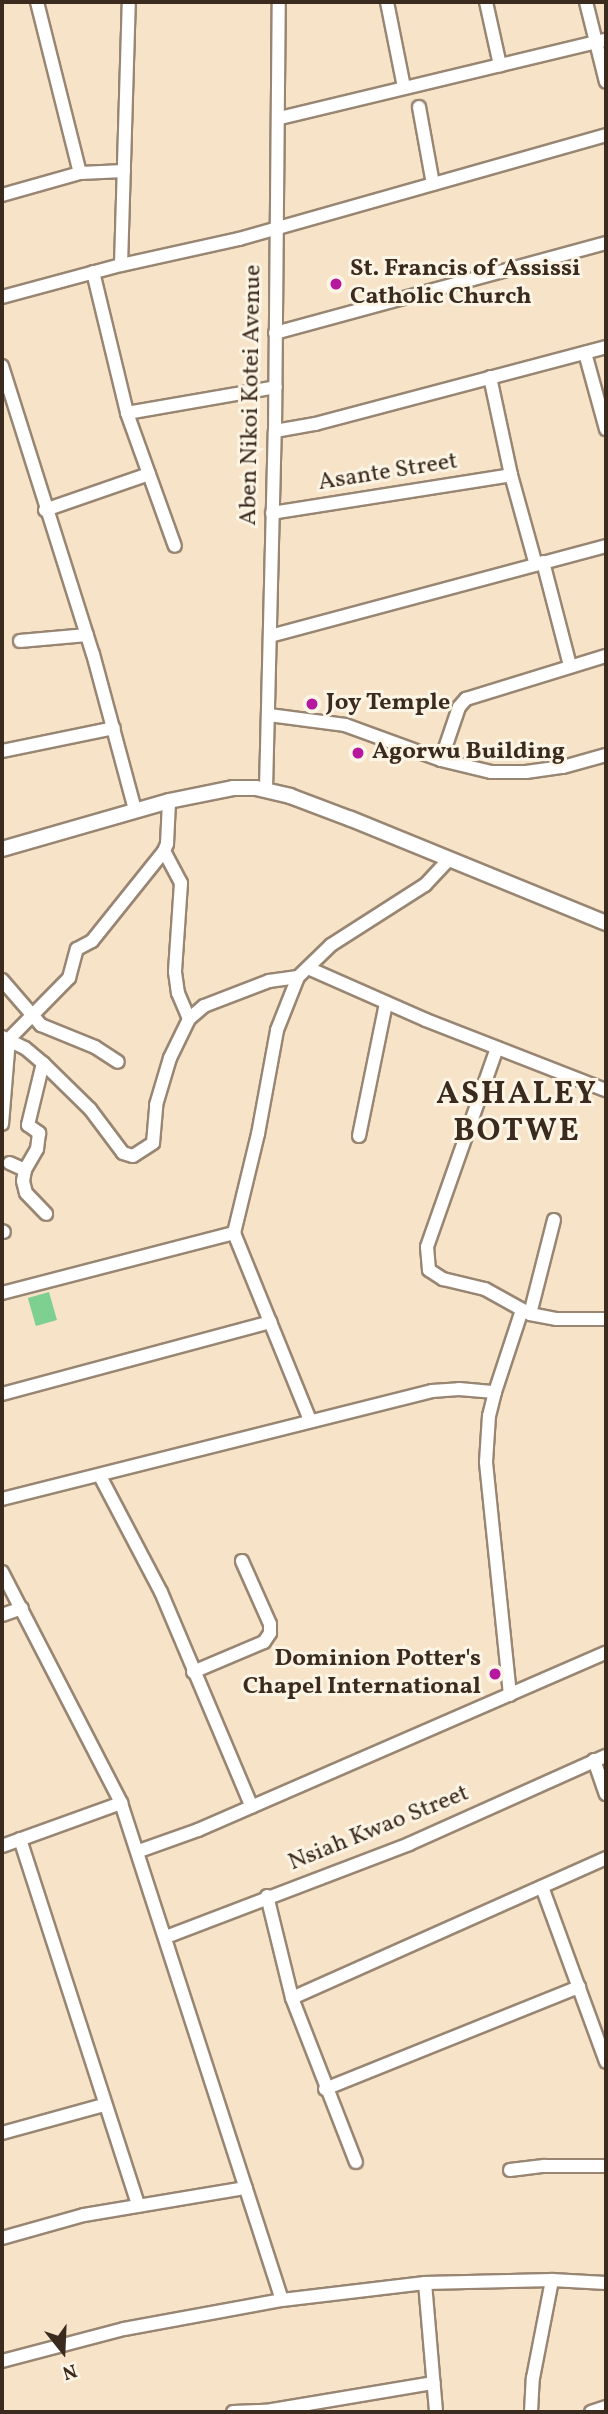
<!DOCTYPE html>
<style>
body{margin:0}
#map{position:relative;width:608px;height:2414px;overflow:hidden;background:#f6e3c8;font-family:Vollkorn,serif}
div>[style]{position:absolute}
.green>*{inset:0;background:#7ed091;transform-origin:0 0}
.roads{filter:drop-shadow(2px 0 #988673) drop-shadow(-2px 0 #988673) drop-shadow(0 2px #988673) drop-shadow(0 -2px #988673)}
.minor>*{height:12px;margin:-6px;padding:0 6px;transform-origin:6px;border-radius:6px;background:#fff}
.major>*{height:14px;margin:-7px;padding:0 7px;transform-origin:7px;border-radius:7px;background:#fff}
.dots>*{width:19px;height:19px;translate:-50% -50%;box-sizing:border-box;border:4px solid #fcf5e5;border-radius:50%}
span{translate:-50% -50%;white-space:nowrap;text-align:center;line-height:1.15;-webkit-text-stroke:6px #fcf5e5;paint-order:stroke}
.poi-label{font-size:24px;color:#3b2a1e;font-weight:700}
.left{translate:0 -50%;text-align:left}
.right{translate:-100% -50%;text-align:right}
.street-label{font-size:24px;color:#3b2a1e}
.district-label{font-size:32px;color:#3b2a1e;font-weight:700;letter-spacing:2px}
.frame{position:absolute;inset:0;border:4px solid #3b2a1e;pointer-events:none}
.north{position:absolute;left:28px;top:2316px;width:70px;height:70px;-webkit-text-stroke:5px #fcf5e5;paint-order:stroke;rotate:162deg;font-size:19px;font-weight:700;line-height:28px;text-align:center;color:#3b2a1e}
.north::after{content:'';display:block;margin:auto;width:24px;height:32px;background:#3b2a1e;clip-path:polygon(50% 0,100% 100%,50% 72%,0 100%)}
</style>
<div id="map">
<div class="green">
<i style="left:49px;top:1292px;width:29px;height:22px;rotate:74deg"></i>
</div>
<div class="roads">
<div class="minor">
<i style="left:37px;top:2px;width:176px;rotate:75.9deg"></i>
<i style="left:387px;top:2px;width:87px;rotate:78.7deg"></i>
<i style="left:486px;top:2px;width:65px;rotate:77.5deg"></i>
<i style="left:586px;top:2px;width:82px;rotate:76deg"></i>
<i style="left:419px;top:107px;width:78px;rotate:79.7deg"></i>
<i style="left:280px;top:118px;width:335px;rotate:-13.5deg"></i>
<i style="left:2px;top:195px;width:81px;rotate:-15.8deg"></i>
<i style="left:80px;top:173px;width:44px;rotate:-2.6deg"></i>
<i style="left:121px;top:265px;width:263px;rotate:-88.3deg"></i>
<i style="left:93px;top:272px;width:145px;rotate:76.4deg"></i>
<i style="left:127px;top:413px;width:141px;rotate:70.2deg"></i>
<i style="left:2px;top:297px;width:123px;rotate:-15.1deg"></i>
<i style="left:121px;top:265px;width:121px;rotate:-12.4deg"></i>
<i style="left:239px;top:239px;width:381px;rotate:-15.8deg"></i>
<i style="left:275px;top:333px;width:343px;rotate:-15.2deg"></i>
<i style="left:585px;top:353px;width:79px;rotate:74.6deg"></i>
<i style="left:2px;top:366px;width:302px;rotate:72.5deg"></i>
<i style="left:93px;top:654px;width:162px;rotate:74.9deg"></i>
<i style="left:490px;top:377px;width:100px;rotate:77.9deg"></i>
<i style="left:511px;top:475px;width:93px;rotate:74.5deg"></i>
<i style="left:127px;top:413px;width:151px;rotate:-9.9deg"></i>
<i style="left:275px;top:431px;width:41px;rotate:-9.9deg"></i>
<i style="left:315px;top:424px;width:301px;rotate:-14.8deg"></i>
<i style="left:45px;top:510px;width:110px;rotate:-19.1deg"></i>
<i style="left:272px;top:513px;width:242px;rotate:-9deg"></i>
<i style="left:543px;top:562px;width:107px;rotate:75.4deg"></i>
<i style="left:270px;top:636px;width:348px;rotate:-15deg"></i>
<i style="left:20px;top:641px;width:67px;rotate:-5.1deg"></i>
<i style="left:269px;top:715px;width:77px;rotate:7.5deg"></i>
<i style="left:345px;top:725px;width:102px;rotate:20deg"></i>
<i style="left:441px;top:760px;width:51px;rotate:13.5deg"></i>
<i style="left:491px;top:772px;width:35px"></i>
<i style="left:526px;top:772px;width:37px;rotate:-8deg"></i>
<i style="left:563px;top:767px;width:45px;rotate:-15.6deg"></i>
<i style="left:2px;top:751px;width:114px;rotate:-11.6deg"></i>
<i style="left:441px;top:760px;width:56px;rotate:-71.2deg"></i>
<i style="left:459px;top:707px;width:11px;rotate:-49deg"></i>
<i style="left:466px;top:699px;width:146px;rotate:-17.1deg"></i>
<i style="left:266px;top:789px;width:358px;rotate:-88.6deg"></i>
<i style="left:275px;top:431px;width:429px;rotate:-89.5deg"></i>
<i style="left:164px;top:851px;width:36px;rotate:62deg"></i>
<i style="left:181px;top:883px;width:89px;rotate:93.9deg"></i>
<i style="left:175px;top:972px;width:21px;rotate:82deg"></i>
<i style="left:178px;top:993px;width:28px;rotate:67deg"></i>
<i style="left:308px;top:968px;width:129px;rotate:23.8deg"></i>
<i style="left:426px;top:1020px;width:193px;rotate:21.3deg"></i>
<i style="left:2px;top:980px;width:60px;rotate:49.1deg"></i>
<i style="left:41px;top:1025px;width:58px;rotate:22.2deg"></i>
<i style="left:95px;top:1047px;width:27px;rotate:33deg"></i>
<i style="left:2px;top:1037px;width:25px;rotate:26deg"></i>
<i style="left:25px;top:1048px;width:23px;rotate:40deg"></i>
<i style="left:43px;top:1063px;width:64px;rotate:103.6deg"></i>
<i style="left:28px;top:1125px;width:14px;rotate:36deg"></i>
<i style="left:39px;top:1133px;width:16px;rotate:97deg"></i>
<i style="left:37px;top:1149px;width:24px;rotate:120deg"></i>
<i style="left:25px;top:1170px;width:17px;rotate:-156deg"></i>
<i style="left:497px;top:1048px;width:211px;rotate:109.4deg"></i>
<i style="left:427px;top:1247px;width:23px;rotate:85deg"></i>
<i style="left:429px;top:1270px;width:17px;rotate:33deg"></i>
<i style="left:443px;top:1279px;width:43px;rotate:13.4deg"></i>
<i style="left:485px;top:1289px;width:51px;rotate:29.1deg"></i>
<i style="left:530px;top:1314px;width:26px;rotate:11deg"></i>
<i style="left:556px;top:1319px;width:50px"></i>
<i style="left:43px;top:1063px;width:66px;rotate:44.4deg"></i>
<i style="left:90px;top:1109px;width:55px;rotate:53.1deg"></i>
<i style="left:123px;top:1153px;width:10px;rotate:17deg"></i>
<i style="left:133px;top:1156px;width:24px;rotate:-33deg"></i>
<i style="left:153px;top:1143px;width:38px;rotate:-85deg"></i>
<i style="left:156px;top:1105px;width:49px;rotate:-73.4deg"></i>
<i style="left:170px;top:1058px;width:43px;rotate:-64deg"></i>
<i style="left:189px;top:1019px;width:20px;rotate:-41deg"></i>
<i style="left:204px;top:1006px;width:70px;rotate:-21deg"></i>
<i style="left:269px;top:981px;width:29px;rotate:-8deg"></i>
<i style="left:2px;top:1124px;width:85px;rotate:-85.3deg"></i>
<i style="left:9px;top:1039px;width:86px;rotate:-45.5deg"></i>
<i style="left:69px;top:978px;width:30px;rotate:-75deg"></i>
<i style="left:77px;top:949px;width:17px;rotate:-28deg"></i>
<i style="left:92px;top:941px;width:115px;rotate:-51.3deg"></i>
<i style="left:164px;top:851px;width:8px;rotate:-67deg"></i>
<i style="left:167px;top:844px;width:43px;rotate:-87.3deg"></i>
<i style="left:359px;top:1136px;width:136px;rotate:-78.5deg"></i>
<i style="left:25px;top:1170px;width:11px;rotate:100deg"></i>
<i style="left:23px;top:1181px;width:12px;rotate:76deg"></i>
<i style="left:26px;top:1193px;width:29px;rotate:46deg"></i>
<i style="left:2px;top:1231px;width:2px;rotate:27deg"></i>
<i style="left:234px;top:1233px;width:202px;rotate:67.9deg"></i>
<i style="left:2px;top:1293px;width:240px;rotate:-14.5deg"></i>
<i style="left:234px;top:1233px;width:102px;rotate:-76.4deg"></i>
<i style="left:258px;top:1134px;width:106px;rotate:-79.6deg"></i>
<i style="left:277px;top:1030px;width:57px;rotate:-68.4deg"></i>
<i style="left:298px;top:977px;width:46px;rotate:-44.1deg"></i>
<i style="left:331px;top:945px;width:112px;rotate:-32.6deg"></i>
<i style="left:425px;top:885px;width:34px;rotate:-47deg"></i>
<i style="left:530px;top:1314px;width:97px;rotate:-75.7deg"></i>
<i style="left:2px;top:1394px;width:278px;rotate:-15deg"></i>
<i style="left:100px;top:1476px;width:131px;rotate:62.3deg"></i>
<i style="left:161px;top:1592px;width:233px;rotate:67.1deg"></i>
<i style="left:2px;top:1499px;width:443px;rotate:-14.1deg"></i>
<i style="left:432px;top:1391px;width:27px;rotate:-4deg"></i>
<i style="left:459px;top:1389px;width:36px;rotate:5deg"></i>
<i style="left:2px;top:1572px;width:260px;rotate:62.7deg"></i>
<i style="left:121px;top:1803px;width:522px;rotate:72.05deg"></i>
<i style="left:2px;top:1615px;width:21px;rotate:-19deg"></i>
<i style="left:193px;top:1672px;width:77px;rotate:-22.9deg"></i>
<i style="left:264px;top:1642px;width:11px;rotate:-56deg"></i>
<i style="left:270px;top:1633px;width:9px;rotate:-90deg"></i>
<i style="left:270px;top:1624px;width:69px;rotate:-114deg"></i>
<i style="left:510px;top:1695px;width:234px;rotate:-95.9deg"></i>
<i style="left:486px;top:1462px;width:46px;rotate:-86.3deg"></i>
<i style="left:489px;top:1416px;width:25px;rotate:-76deg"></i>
<i style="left:495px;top:1392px;width:86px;rotate:-71.8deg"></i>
<i style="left:594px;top:1760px;width:36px;rotate:71deg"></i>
<i style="left:20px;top:1839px;width:385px;rotate:72.1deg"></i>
<i style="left:2px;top:1846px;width:127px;rotate:-19.9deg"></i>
<i style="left:139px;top:1851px;width:63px;rotate:-19.6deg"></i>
<i style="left:198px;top:1830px;width:445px;rotate:-23.5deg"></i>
<i style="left:542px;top:1887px;width:186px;rotate:69.9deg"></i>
<i style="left:267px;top:1896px;width:105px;rotate:76.2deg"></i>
<i style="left:292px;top:1998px;width:176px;rotate:68.7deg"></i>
<i style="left:166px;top:1937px;width:260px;rotate:-20.9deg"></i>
<i style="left:409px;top:1844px;width:216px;rotate:-24.1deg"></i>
<i style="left:292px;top:1998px;width:344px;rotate:-24deg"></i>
<i style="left:325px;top:2089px;width:274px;rotate:-21.9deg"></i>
<i style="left:2px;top:2133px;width:106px;rotate:-15.4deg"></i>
<i style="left:510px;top:2170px;width:34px;rotate:-7deg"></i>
<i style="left:544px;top:2166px;width:62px"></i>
<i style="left:2px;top:2238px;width:85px;rotate:-15.7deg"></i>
<i style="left:84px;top:2215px;width:164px;rotate:-9.5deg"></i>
<i style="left:425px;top:2283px;width:129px;rotate:85.1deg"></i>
<i style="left:2px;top:2361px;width:126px;rotate:-14.7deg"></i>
<i style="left:124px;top:2329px;width:161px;rotate:-10.4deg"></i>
<i style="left:282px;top:2300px;width:144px;rotate:-6.8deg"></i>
<i style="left:425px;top:2283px;width:127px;rotate:-1.4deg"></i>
<i style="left:552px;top:2280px;width:54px;rotate:3.2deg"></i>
<i style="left:233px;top:2412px;width:33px;rotate:-2deg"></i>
<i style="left:266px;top:2411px;width:170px;rotate:-9.5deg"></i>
<i style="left:531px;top:2412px;width:34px;rotate:-87deg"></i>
<i style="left:533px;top:2378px;width:100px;rotate:-79deg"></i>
<i style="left:591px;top:2412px;width:16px;rotate:-18deg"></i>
</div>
<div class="major">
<i style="left:2px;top:849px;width:174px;rotate:-16deg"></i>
<i style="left:169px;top:801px;width:65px;rotate:-11.5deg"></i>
<i style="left:233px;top:788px;width:23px"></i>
<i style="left:256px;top:788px;width:35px;rotate:13deg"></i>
<i style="left:290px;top:796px;width:65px;rotate:20.7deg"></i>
<i style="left:351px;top:819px;width:275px;rotate:22.2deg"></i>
</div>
</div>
<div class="dots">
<i style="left:336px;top:284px;background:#b5179e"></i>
<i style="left:312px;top:704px;background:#b5179e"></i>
<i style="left:358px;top:753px;background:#b5179e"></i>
<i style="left:495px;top:1674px;background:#b5179e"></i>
</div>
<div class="poi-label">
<span class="left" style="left:350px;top:284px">St. Francis of Assissi<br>Catholic Church</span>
<span class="left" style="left:326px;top:704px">Joy Temple</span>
<span class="left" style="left:372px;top:753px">Agorwu Building</span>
<span class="right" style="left:481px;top:1674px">Dominion Potter's<br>Chapel International</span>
</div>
<div class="street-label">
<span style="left:252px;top:395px;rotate:-89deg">Aben Nikoi Kotei Avenue</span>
<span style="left:388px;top:473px;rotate:-9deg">Asante Street</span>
<span style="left:379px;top:1829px;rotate:-22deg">Nsiah Kwao Street</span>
</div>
<div class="district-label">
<span style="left:517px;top:1114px">ASHALEY<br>BOTWE</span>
</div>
<div class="frame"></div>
<div class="north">N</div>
</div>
